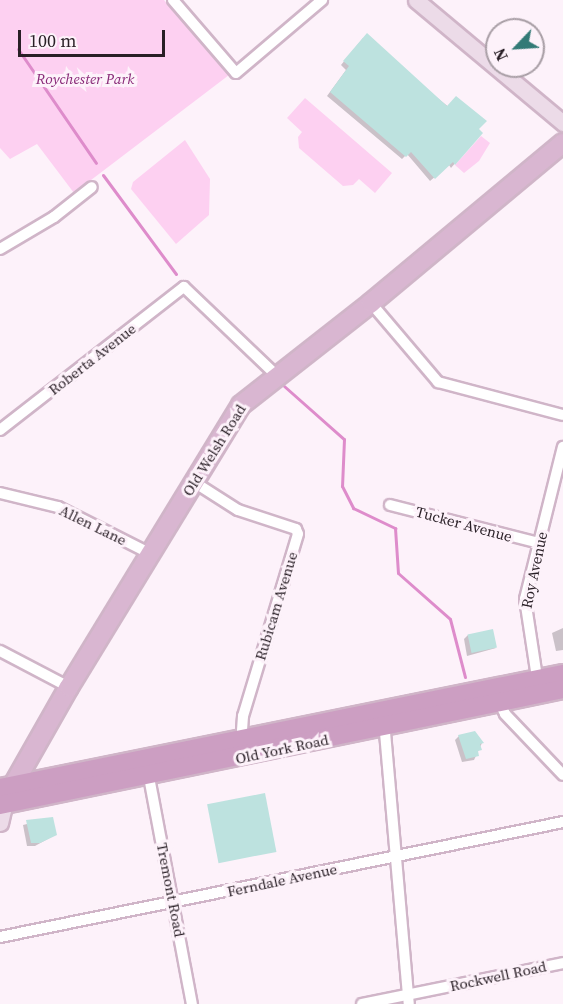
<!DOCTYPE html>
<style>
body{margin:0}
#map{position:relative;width:563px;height:1004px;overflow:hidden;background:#fdf2fa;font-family:"Source Serif 4",serif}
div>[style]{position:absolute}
.green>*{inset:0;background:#fdd0f1}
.shadow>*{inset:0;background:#0003}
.stream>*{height:3px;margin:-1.5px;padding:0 1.5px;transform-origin:1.5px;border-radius:1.5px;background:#de8ccb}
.building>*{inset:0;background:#bde2df;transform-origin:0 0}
.roads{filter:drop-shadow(2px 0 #d0b5c8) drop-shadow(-2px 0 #d0b5c8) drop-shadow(0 2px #d0b5c8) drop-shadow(0 -2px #d0b5c8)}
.minor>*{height:10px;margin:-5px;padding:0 5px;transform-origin:5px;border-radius:5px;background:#fff}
.secondary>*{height:15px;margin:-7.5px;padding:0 7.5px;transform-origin:7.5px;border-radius:7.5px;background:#ecdbe8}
.primary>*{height:18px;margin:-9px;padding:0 9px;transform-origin:9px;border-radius:9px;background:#d9b6d1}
.trunk>*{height:18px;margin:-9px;padding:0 9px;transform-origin:9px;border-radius:9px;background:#cc9ec2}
span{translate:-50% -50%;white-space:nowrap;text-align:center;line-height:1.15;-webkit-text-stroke:6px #fdf2fa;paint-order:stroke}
.park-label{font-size:15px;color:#892a78;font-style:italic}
.street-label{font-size:15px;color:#291f26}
.north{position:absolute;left:485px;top:18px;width:60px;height:60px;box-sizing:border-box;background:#fdf2fa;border:2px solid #a89ea5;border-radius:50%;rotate:245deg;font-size:16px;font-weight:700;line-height:24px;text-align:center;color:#291f26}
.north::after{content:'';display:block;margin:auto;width:21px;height:27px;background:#327a76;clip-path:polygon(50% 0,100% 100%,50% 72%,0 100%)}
.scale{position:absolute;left:18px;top:30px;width:147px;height:27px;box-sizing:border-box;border:3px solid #291f26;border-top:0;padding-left:8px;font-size:18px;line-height:21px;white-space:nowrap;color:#291f26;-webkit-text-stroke:4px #fdf2fa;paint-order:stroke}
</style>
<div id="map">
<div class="green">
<i style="clip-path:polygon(0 0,164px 0,229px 75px,74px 193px,37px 144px,10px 159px,0 148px)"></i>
<i style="clip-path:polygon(305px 98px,392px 173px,375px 193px,359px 179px,353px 185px,343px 186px,299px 148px,298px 137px,302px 132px,287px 118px)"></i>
<i style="clip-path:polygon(481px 136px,490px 143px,479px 161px,464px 173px,455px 165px)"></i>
<i style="clip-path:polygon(185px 140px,210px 179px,209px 215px,176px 244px,131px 189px,133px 182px)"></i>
</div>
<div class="shadow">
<i style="clip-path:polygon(363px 38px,481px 133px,451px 168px,449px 165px,430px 181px,407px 154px,402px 159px,327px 96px,346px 70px,341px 65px)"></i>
<i style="clip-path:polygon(563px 628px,563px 650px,556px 651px,552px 633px)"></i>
<i style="clip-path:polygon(468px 635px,496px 648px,467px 656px,464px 639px)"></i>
<i style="clip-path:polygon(459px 736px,482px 743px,474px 760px,462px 762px,455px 740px)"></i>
<i style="clip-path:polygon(51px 818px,55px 835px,35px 846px,27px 846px,23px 825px)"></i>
</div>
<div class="stream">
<i style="left:18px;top:49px;width:138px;rotate:55.6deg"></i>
<i style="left:103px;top:175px;width:123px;rotate:53.6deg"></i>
<i style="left:284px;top:386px;width:80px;rotate:41.5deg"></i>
<i style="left:344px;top:439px;width:47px;rotate:92.4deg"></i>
<i style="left:342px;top:486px;width:25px;rotate:63deg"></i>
<i style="left:353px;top:508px;width:47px;rotate:25.5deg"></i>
<i style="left:395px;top:528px;width:45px;rotate:86.2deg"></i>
<i style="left:398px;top:573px;width:69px;rotate:41.5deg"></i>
<i style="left:450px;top:619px;width:60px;rotate:75.5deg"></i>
</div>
<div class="building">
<i style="clip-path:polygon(367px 33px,447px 106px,456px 96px,487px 121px,479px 129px,483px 133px,455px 165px,453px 162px,435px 179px,411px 152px,406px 157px,330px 92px,349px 66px,343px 61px)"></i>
<i style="left:493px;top:629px;width:19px;height:26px;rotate:78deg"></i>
<i style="clip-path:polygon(475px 731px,484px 743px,480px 744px,482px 750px,478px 751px,479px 756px,466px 759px,458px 735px)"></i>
<i style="left:265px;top:793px;width:60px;height:59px;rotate:79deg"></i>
<i style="clip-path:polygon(53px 817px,57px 835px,40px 843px,31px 843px,26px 820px)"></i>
</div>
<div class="roads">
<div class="minor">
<i style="left:173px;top:0;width:96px;rotate:49.2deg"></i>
<i style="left:236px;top:73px;width:113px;rotate:-40.3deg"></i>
<i style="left:0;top:249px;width:63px;rotate:-30.7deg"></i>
<i style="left:54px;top:217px;width:48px;rotate:-38.3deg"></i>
<i style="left:371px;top:303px;width:104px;rotate:49.7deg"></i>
<i style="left:438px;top:382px;width:129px;rotate:14.8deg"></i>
<i style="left:0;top:430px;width:233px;rotate:-37.9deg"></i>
<i style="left:184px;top:287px;width:129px;rotate:43.7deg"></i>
<i style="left:194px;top:482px;width:52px;rotate:32.5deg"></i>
<i style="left:238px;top:510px;width:61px;rotate:18.1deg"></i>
<i style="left:296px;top:529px;width:5px;rotate:68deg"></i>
<i style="left:298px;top:534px;width:190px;rotate:106.8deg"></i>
<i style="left:243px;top:716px;width:27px;rotate:94deg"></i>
<i style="left:0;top:493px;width:60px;rotate:13.6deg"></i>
<i style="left:58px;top:507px;width:102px;rotate:26.8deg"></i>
<i style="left:390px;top:505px;width:154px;rotate:14.3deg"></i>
<i style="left:0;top:651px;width:78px;rotate:27.6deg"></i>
<i style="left:538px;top:684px;width:86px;rotate:-98.7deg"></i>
<i style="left:525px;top:599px;width:157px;rotate:-76deg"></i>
<i style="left:499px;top:702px;width:13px;rotate:63deg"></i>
<i style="left:505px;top:714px;width:84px;rotate:46.4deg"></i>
<i style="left:384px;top:721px;width:284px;rotate:85deg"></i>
<i style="left:149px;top:777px;width:231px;rotate:79.3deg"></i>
<i style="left:0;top:937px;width:575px;rotate:-11.54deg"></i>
<i style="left:362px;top:1004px;width:205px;rotate:-11.5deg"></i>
</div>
<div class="secondary">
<i style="left:416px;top:0;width:192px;rotate:39.9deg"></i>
<i style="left:0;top:823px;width:18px;rotate:-77deg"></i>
</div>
<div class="primary">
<i style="left:7px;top:796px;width:125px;rotate:-60.4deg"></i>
<i style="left:69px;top:687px;width:330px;rotate:-58.6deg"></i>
<i style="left:241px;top:405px;width:165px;rotate:-38.1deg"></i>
<i style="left:371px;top:303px;width:250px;rotate:-39.8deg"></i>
</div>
<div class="trunk">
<i style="left:0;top:788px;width:574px;rotate:-11.45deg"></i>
<i style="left:0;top:805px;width:575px;rotate:-11.64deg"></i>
</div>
</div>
<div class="park-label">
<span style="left:85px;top:79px">Roychester Park</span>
</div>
<div class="street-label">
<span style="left:92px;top:359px;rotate:-38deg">Roberta Avenue</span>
<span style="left:214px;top:450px;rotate:-58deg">Old Welsh Road</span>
<span style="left:464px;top:524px;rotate:15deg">Tucker Avenue</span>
<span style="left:93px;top:525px;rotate:26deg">Allen Lane</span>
<span style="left:534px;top:570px;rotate:-78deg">Roy Avenue</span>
<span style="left:276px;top:606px;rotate:-73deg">Rubicam Avenue</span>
<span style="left:282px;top:749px;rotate:-12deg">Old York Road</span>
<span style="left:282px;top:880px;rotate:-12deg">Ferndale Avenue</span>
<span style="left:171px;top:890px;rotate:79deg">Tremont Road</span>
<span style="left:498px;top:976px;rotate:-12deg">Rockwell Road</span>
</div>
<div class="north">N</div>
<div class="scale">100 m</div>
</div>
